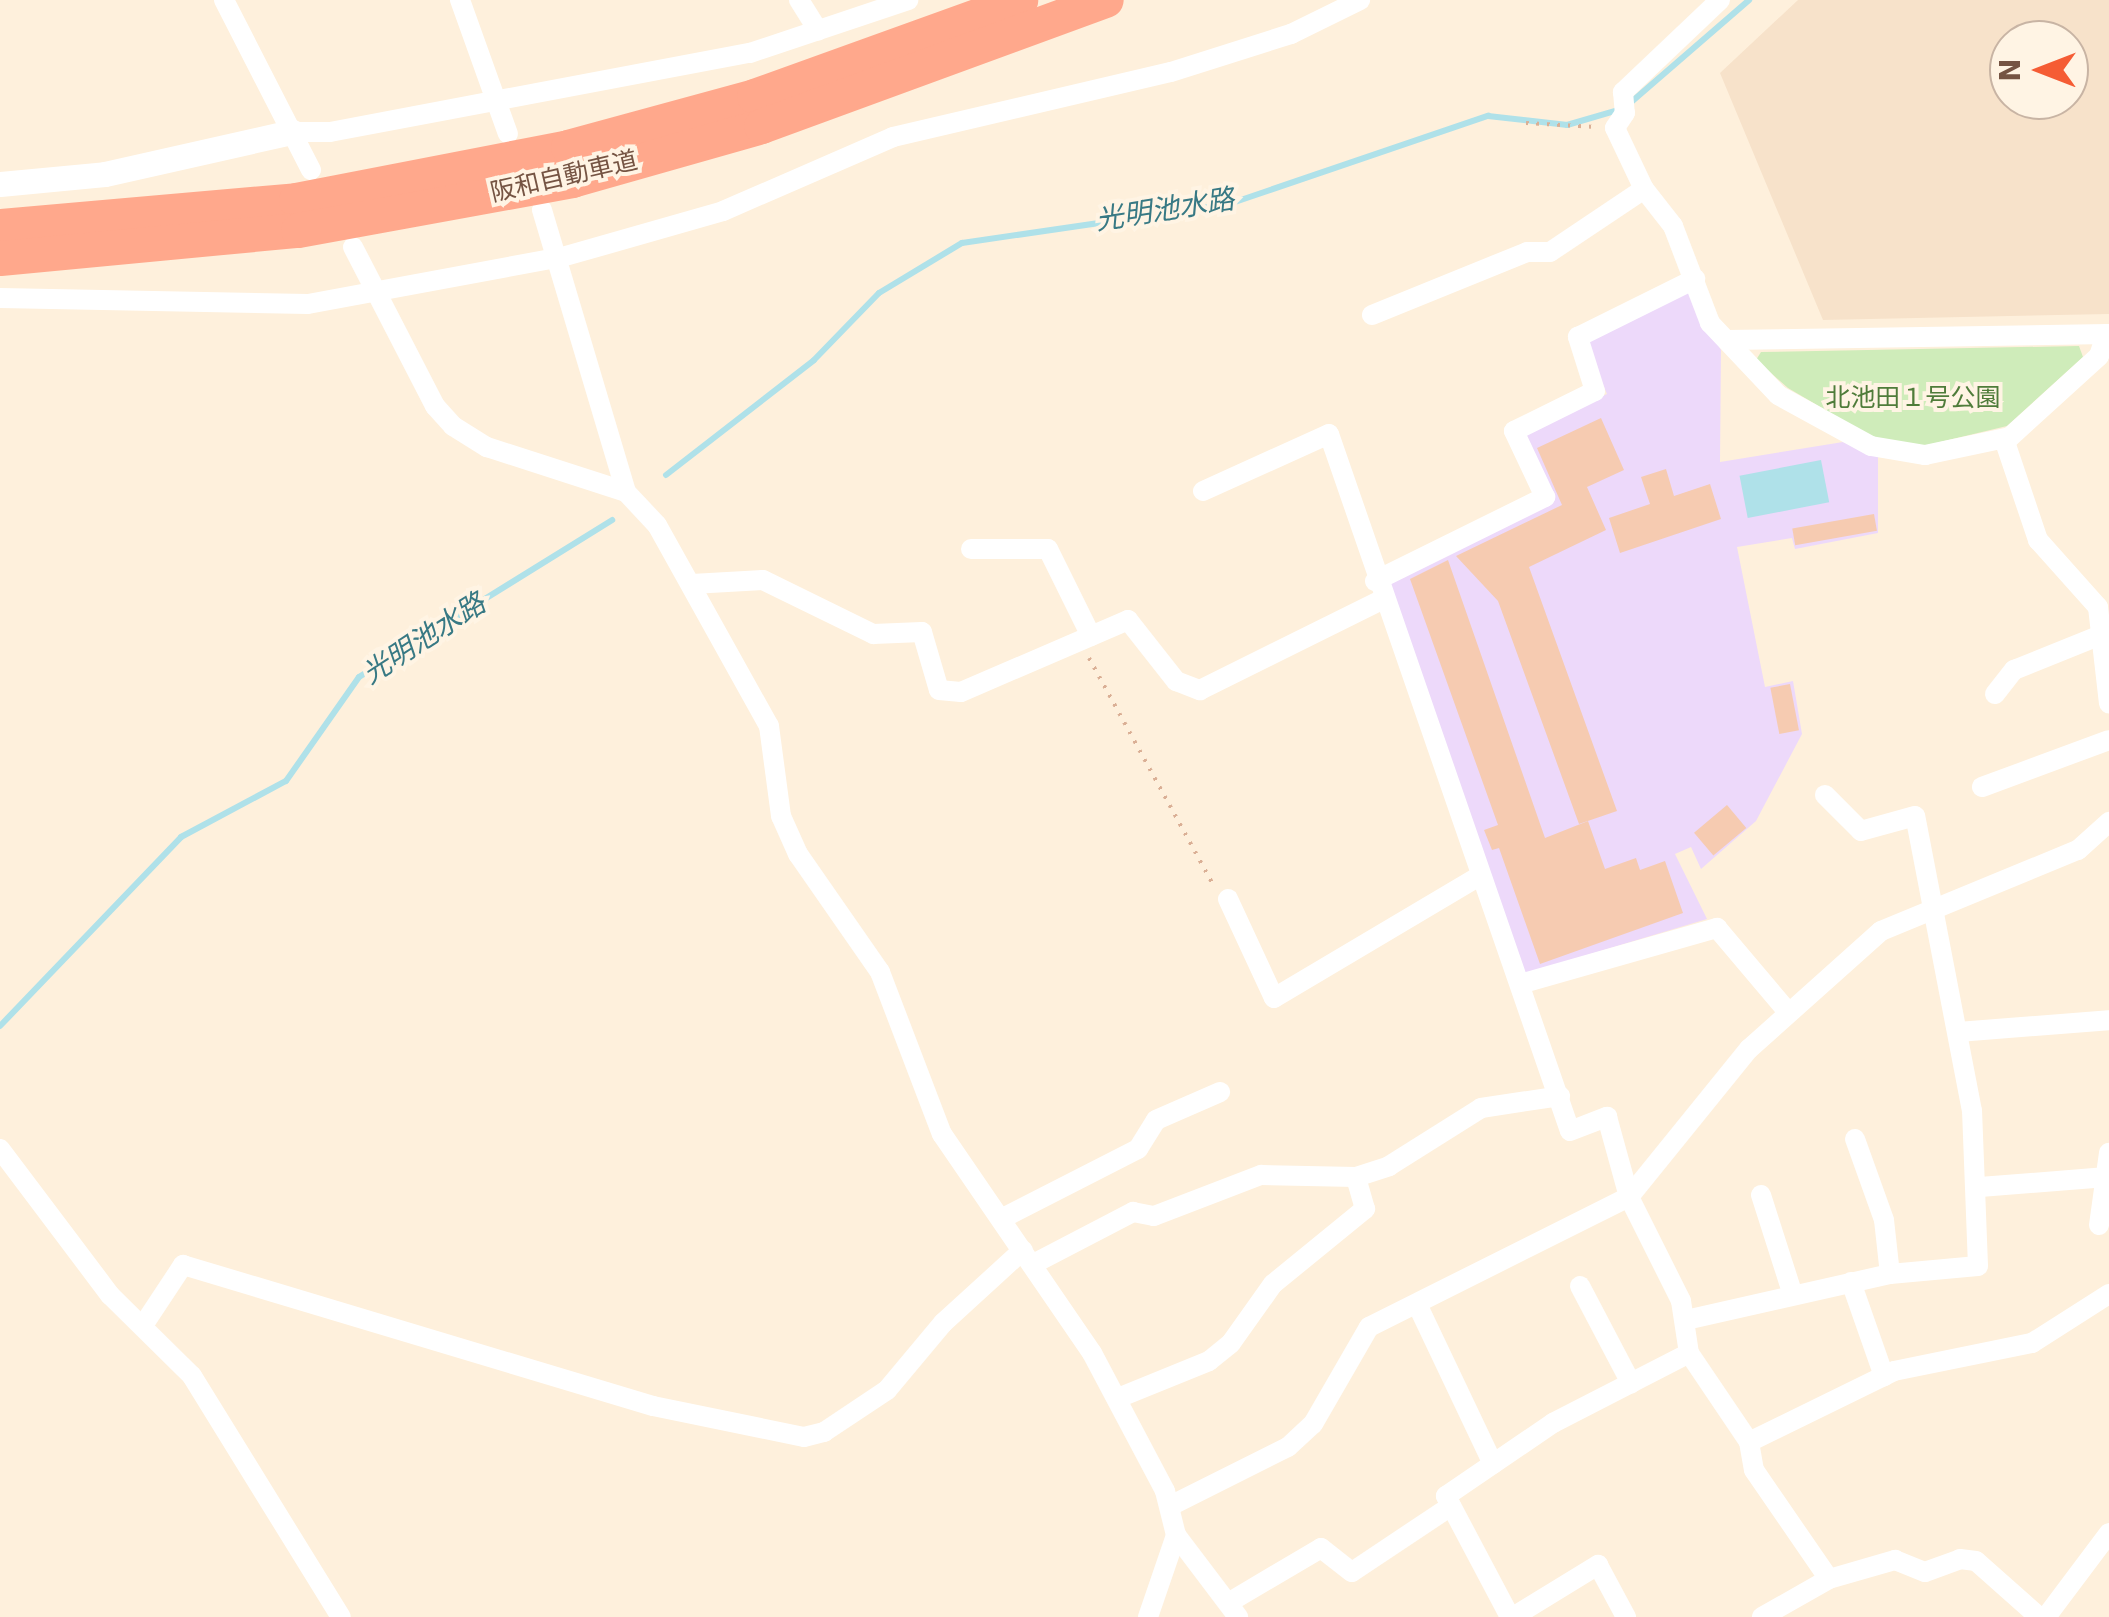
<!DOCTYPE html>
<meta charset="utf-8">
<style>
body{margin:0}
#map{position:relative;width:2109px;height:1617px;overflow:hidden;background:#fef0dc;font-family:"DejaVu Sans","Noto Sans JP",sans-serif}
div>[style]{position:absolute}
.residential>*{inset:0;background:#f7e2ca}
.education>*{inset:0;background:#edd9fa}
.green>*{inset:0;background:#cfecba}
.water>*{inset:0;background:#afe1e9;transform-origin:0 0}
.stream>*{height:6px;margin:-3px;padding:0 3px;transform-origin:3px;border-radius:3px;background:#afe1e9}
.building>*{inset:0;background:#f6cbb1;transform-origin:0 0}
.path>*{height:4px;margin-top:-2px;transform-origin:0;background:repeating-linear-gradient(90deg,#daaf95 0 2.5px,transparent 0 10.5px)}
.minor>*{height:20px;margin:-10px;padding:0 10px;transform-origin:10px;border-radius:10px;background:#fff}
.tertiary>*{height:25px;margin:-12.5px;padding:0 12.5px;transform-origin:12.5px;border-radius:12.5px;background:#fff}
.motorway>*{height:35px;margin:-17.5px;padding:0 17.5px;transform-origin:17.5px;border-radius:17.5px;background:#ffa88c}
span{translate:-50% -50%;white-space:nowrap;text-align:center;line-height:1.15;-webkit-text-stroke:8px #fff4e4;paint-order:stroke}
.street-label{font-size:25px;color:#755443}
.park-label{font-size:25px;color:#4f7c3a}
.water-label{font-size:28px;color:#387984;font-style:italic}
.north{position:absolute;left:1989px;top:20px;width:100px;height:100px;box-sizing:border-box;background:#fff4e4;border:2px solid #c8b4a4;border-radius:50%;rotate:270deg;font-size:28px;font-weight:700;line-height:40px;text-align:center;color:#755443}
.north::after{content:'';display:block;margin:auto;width:35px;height:45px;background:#f55c34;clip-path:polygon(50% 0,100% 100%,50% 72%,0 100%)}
</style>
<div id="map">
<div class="residential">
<i style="clip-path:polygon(evenodd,1798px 0,2109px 0,2109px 314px,1823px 320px,1720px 73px,1798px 0,2069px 40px,2069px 100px,2009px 100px,2009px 40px,2069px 40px)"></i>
</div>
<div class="education">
<i style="clip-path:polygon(1688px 291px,1721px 350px,1720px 462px,1843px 442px,1878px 457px,1878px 533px,1795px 549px,1792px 538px,1737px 547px,1765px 687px,1793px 681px,1802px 734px,1756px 821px,1701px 869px,1691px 847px,1675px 854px,1707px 919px,1521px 975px,1386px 596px,1391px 578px,1553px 500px,1524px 438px,1528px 429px,1607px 394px,1587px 348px,1590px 335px)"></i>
</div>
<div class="green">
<i style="clip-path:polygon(2079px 346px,2083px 357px,2007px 426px,1915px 448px,1885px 445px,1788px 388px,1756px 360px,1761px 352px)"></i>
</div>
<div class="water">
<i style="left:1821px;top:460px;width:43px;height:83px;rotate:79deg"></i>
</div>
<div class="stream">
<i style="left:1629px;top:104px;width:159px;rotate:-40.9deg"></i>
<i style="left:666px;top:475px;width:187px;rotate:-37.8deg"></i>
<i style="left:814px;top:360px;width:93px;rotate:-45.9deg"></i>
<i style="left:879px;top:293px;width:97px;rotate:-31.1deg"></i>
<i style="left:962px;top:243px;width:270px;rotate:-8.3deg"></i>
<i style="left:1229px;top:204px;width:274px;rotate:-18.8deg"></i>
<i style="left:1488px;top:116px;width:80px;rotate:6.5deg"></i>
<i style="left:1567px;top:125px;width:53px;rotate:-16.4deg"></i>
<i style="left:0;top:1026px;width:262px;rotate:-46.2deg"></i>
<i style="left:181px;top:837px;width:119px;rotate:-28.1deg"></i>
<i style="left:286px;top:781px;width:127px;rotate:-54.9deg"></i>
<i style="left:359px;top:677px;width:298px;rotate:-31.8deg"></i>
</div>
<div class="building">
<i style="clip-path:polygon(1601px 418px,1624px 470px,1587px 487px,1606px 530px,1529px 567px,1617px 811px,1579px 824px,1498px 601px,1456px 556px,1562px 505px,1537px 448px)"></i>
<i style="clip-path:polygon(1666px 469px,1674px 496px,1710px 484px,1721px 519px,1620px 553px,1609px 518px,1650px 504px,1641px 477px)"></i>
<i style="left:1874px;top:514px;width:17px;height:83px;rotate:80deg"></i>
<i style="clip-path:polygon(1448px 560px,1545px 838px,1588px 821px,1605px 869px,1636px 858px,1640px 870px,1665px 861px,1683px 913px,1540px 964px,1499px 848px,1492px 850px,1484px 830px,1498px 825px,1410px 579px)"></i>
<i style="left:1790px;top:684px;width:47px;height:20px;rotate:79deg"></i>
<i style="left:1727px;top:805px;width:30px;height:43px;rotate:50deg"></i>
</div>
<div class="path">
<i style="left:1526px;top:123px;width:70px;rotate:3.3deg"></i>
<i style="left:1089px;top:658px;width:260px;rotate:61.3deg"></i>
</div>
<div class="minor">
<i style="left:224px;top:0;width:191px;rotate:62.9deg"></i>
<i style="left:460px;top:0;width:142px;rotate:70.3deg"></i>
<i style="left:799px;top:0;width:36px;rotate:58deg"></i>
<i style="left:1720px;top:0;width:134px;rotate:136.5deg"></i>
<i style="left:1623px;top:92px;width:21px;rotate:85deg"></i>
<i style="left:1625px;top:113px;width:18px;rotate:124deg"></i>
<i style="left:1615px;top:128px;width:68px;rotate:64.6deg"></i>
<i style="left:1644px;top:189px;width:47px;rotate:51.9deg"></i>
<i style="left:1673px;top:226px;width:104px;rotate:69.1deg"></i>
<i style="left:1710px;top:323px;width:99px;rotate:46.6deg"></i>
<i style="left:1778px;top:395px;width:106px;rotate:28.7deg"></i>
<i style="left:1871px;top:446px;width:55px;rotate:9.5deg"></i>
<i style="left:1925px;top:455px;width:87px;rotate:-12deg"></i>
<i style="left:2010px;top:437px;width:120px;rotate:-42.3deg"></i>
<i style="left:2099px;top:356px;width:23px;rotate:-72deg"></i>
<i style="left:292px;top:132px;width:38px"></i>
<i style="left:330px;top:132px;width:427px;rotate:-10.7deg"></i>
<i style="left:750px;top:53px;width:167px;rotate:-18.5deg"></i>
<i style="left:542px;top:210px;width:294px;rotate:73.4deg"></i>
<i style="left:353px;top:247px;width:179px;rotate:62.7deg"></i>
<i style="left:435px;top:406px;width:27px;rotate:48deg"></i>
<i style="left:453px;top:426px;width:40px;rotate:32deg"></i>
<i style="left:487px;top:447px;width:146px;rotate:17.9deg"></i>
<i style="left:626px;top:492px;width:45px;rotate:46.8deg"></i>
<i style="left:657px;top:525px;width:230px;rotate:60.9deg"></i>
<i style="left:769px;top:726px;width:91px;rotate:82.4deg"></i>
<i style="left:781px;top:816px;width:42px;rotate:65.9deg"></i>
<i style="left:798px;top:854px;width:144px;rotate:55.2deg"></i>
<i style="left:880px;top:972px;width:173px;rotate:69.1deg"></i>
<i style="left:942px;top:1134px;width:265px;rotate:55.6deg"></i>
<i style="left:1092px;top:1353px;width:156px;rotate:62.1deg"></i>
<i style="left:1165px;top:1491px;width:45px;rotate:76deg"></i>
<i style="left:1176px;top:1535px;width:103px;rotate:52.9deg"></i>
<i style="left:0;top:298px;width:308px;rotate:1.1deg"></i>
<i style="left:308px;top:304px;width:258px;rotate:-10.5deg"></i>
<i style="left:562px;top:257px;width:167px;rotate:-15.9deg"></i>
<i style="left:723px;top:211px;width:185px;rotate:-23.5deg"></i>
<i style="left:893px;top:137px;width:285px;rotate:-13.2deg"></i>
<i style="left:1171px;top:72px;width:126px;rotate:-17.6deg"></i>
<i style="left:1291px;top:34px;width:77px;rotate:-26.2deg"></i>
<i style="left:1372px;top:315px;width:167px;rotate:-22.1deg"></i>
<i style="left:1527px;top:252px;width:23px"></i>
<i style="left:1550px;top:252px;width:113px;rotate:-33.8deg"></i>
<i style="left:1727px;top:340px;width:382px;rotate:-0.9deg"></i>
<i style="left:2004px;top:439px;width:107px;rotate:71.4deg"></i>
<i style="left:2038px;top:540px;width:90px;rotate:48.2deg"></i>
<i style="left:2098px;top:607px;width:97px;rotate:83.5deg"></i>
<i style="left:1203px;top:491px;width:138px;rotate:-24.3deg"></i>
<i style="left:1329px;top:434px;width:737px;rotate:70.93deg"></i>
<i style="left:1570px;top:1131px;width:40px;rotate:-21deg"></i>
<i style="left:1607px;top:1117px;width:83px;rotate:74.6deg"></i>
<i style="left:1629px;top:1197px;width:116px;rotate:63.4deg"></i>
<i style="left:1681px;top:1301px;width:53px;rotate:81.3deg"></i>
<i style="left:1689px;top:1353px;width:107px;rotate:56deg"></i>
<i style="left:1749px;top:1442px;width:28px;rotate:80deg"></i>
<i style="left:1754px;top:1470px;width:132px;rotate:55.5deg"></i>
<i style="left:971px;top:549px;width:77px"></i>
<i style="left:1048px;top:549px;width:97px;rotate:63.7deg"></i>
<i style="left:1375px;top:581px;width:190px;rotate:-26.3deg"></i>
<i style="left:1545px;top:497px;width:73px;rotate:-115.2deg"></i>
<i style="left:1514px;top:431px;width:90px;rotate:-26.3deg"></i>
<i style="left:1595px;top:391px;width:57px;rotate:-107.5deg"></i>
<i style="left:1578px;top:337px;width:131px;rotate:-26.4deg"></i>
<i style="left:692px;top:584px;width:71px;rotate:-3.2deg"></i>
<i style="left:763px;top:580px;width:123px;rotate:26.1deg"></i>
<i style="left:873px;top:634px;width:49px;rotate:-2.3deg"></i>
<i style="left:922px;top:632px;width:60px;rotate:73.7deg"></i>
<i style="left:939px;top:690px;width:22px;rotate:5deg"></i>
<i style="left:961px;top:692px;width:182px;rotate:-23.3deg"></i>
<i style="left:1128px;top:620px;width:78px;rotate:51.8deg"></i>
<i style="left:1176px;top:681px;width:26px;rotate:21deg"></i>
<i style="left:1200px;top:690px;width:202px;rotate:-26.4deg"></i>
<i style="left:1995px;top:694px;width:31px;rotate:-52deg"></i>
<i style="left:2014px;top:670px;width:91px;rotate:-22deg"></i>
<i style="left:1982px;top:787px;width:135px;rotate:-20.3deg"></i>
<i style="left:1228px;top:899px;width:109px;rotate:65.1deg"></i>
<i style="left:1274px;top:998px;width:237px;rotate:-30.7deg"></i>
<i style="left:1520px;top:984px;width:205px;rotate:-15.9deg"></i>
<i style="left:1717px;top:928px;width:110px;rotate:49.8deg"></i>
<i style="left:1958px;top:1032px;width:151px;rotate:-4.5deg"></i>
<i style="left:1855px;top:1139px;width:86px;rotate:70.3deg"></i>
<i style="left:1884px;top:1220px;width:54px;rotate:83.7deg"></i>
<i style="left:0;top:1149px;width:183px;rotate:53deg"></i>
<i style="left:110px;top:1295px;width:115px;rotate:44.6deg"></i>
<i style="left:192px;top:1376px;width:283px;rotate:58.3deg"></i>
<i style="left:1980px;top:1187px;width:127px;rotate:-4.5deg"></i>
<i style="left:1761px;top:1195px;width:105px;rotate:72.3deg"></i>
<i style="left:1001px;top:1219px;width:154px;rotate:-27.1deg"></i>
<i style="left:1138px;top:1149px;width:34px;rotate:-58deg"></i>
<i style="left:1156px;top:1120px;width:70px;rotate:-23.6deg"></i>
<i style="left:2099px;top:1225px;width:73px;rotate:-82.1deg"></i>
<i style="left:1033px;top:1264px;width:113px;rotate:-27.5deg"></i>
<i style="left:1133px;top:1212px;width:21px;rotate:11deg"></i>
<i style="left:1154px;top:1216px;width:115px;rotate:-21deg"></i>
<i style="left:1261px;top:1175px;width:95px;rotate:1.2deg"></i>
<i style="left:1356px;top:1177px;width:35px;rotate:-18deg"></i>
<i style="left:1389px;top:1166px;width:109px;rotate:-32.2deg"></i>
<i style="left:1481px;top:1108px;width:80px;rotate:-8.6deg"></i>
<i style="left:1851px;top:1282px;width:100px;rotate:70.7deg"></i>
<i style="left:1580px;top:1286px;width:110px;rotate:62.3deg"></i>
<i style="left:1417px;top:1304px;width:177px;rotate:64.6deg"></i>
<i style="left:1686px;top:1320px;width:209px;rotate:-12.7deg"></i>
<i style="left:1890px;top:1274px;width:88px;rotate:-5.2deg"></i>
<i style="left:1978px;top:1266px;width:155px;rotate:-92.2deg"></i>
<i style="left:1972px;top:1111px;width:300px;rotate:-100.9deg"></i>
<i style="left:1915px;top:816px;width:56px;rotate:164.5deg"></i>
<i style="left:1861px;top:831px;width:51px;rotate:-135deg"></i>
<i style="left:144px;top:1324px;width:71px;rotate:-56.5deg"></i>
<i style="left:183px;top:1265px;width:491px;rotate:16.7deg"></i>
<i style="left:653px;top:1406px;width:154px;rotate:11.6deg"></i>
<i style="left:804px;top:1437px;width:21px;rotate:-14deg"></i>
<i style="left:824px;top:1432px;width:76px;rotate:-33.7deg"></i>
<i style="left:887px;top:1390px;width:87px;rotate:-50.1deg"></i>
<i style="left:943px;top:1323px;width:108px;rotate:-42.4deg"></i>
<i style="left:1118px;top:1398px;width:98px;rotate:-22.1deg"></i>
<i style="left:1209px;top:1361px;width:28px;rotate:-39deg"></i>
<i style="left:1231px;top:1343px;width:72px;rotate:-54.6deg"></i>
<i style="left:1273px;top:1284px;width:119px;rotate:-39.2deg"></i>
<i style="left:1365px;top:1209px;width:33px;rotate:-106deg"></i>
<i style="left:1749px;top:1442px;width:161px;rotate:-26.1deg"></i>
<i style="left:1894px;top:1371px;width:141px;rotate:-11.5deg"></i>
<i style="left:2032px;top:1343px;width:91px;rotate:-32.5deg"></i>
<i style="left:1170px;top:1506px;width:132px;rotate:-26.6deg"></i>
<i style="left:1288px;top:1447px;width:34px;rotate:-43deg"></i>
<i style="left:1313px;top:1424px;width:112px;rotate:-60deg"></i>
<i style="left:1369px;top:1327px;width:291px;rotate:-26.6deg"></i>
<i style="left:1629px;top:1197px;width:191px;rotate:-51deg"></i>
<i style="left:1749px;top:1049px;width:177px;rotate:-41.8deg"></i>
<i style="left:1881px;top:931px;width:213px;rotate:-22.4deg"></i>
<i style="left:2078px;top:850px;width:42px;rotate:-42.1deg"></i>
<i style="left:1228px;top:1603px;width:108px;rotate:-30.6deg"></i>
<i style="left:1321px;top:1548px;width:39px;rotate:38deg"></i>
<i style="left:1352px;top:1572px;width:119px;rotate:-33.7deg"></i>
<i style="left:1148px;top:1617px;width:87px;rotate:-71.1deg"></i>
<i style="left:1510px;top:1617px;width:137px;rotate:-117.9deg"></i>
<i style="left:1446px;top:1496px;width:130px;rotate:-34.3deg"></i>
<i style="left:1553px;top:1423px;width:153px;rotate:-27.2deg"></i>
<i style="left:1513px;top:1617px;width:100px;rotate:-31.5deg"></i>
<i style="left:1598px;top:1565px;width:59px;rotate:61.7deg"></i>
<i style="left:1762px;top:1617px;width:77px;rotate:-29.6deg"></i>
<i style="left:1829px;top:1579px;width:69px;rotate:-16.1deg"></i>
<i style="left:1895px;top:1560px;width:32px;rotate:22deg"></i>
<i style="left:1925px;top:1572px;width:37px;rotate:-20deg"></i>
<i style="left:1960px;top:1559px;width:16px;rotate:7deg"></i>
<i style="left:1976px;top:1561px;width:84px;rotate:41.6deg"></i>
<i style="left:2046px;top:1617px;width:105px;rotate:-53.1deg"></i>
</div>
<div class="tertiary">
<i style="left:0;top:184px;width:105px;rotate:-5.4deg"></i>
<i style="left:105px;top:174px;width:192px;rotate:-12.7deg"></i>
</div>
<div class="motorway">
<i style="left:0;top:226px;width:297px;rotate:-5deg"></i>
<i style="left:296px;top:200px;width:277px;rotate:-11deg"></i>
<i style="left:568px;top:147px;width:193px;rotate:-15.3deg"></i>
<i style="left:754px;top:96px;width:283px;rotate:-19.8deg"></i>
<i style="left:0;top:258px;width:299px;rotate:-5.4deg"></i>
<i style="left:298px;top:230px;width:279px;rotate:-10.3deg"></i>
<i style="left:572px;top:180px;width:197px;rotate:-15.9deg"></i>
<i style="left:761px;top:126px;width:367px;rotate:-20.1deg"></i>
</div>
<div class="street-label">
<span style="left:564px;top:177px;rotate:-13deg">阪和自動車道</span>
</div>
<div class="park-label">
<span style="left:1913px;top:398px">北池田１号公園</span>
</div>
<div class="water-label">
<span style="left:1165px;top:210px;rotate:-9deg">光明池水路</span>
<span style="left:424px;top:639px;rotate:-33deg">光明池水路</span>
</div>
<div class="north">N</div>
</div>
